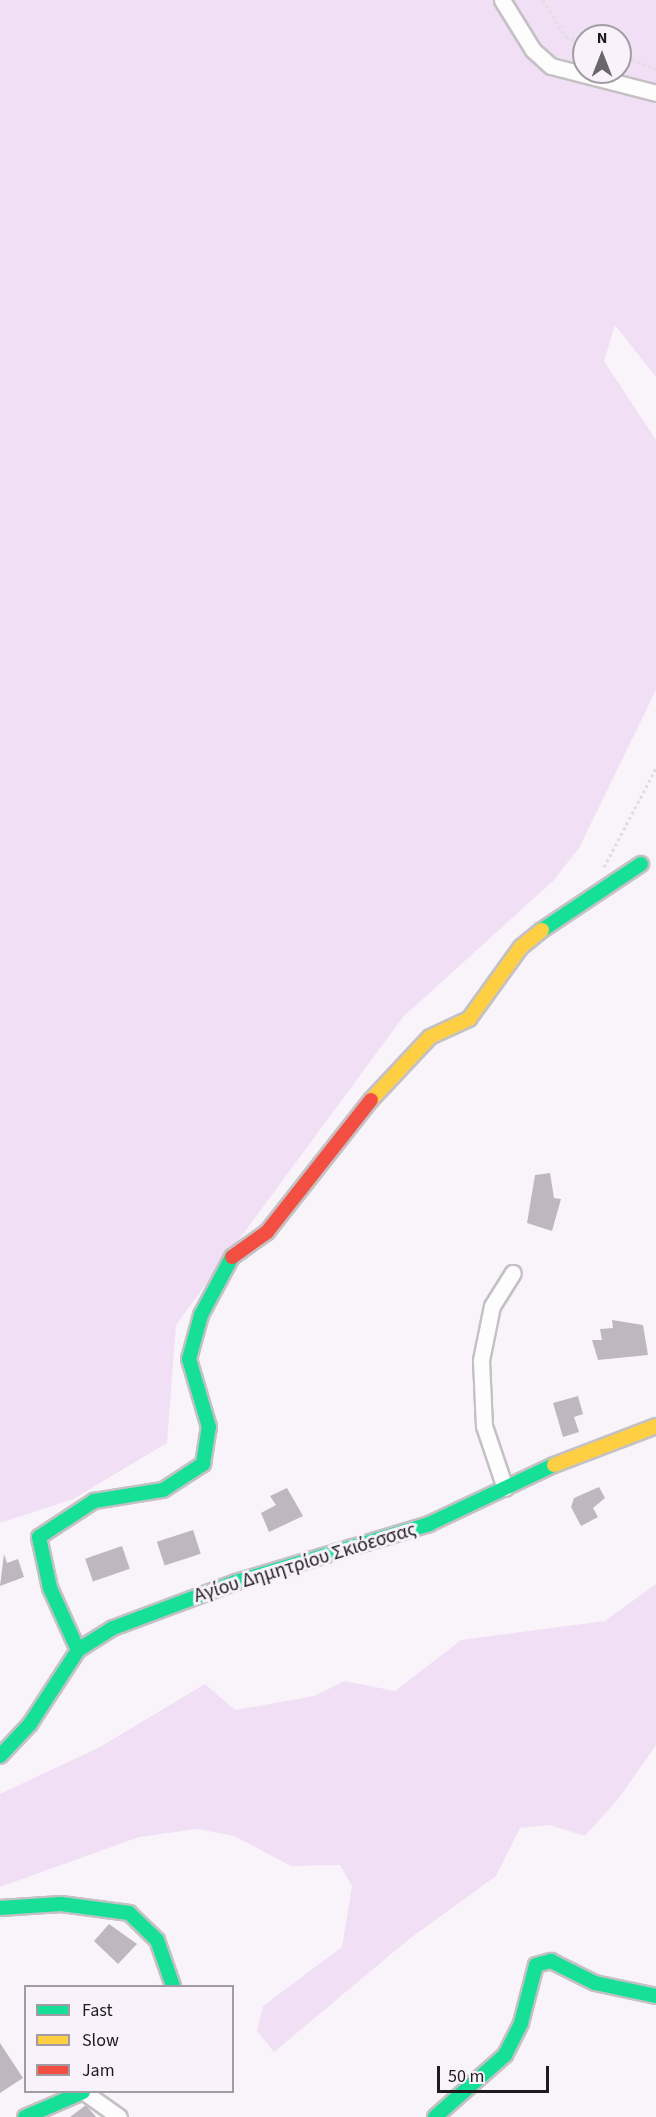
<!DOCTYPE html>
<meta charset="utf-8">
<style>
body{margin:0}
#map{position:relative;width:656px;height:2117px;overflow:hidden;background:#f8f4f9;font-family:"Source Sans 3",sans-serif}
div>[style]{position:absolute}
.green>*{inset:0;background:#f1e0f5}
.building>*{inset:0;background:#beb7c0;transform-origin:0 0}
.path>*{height:3px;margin-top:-1.5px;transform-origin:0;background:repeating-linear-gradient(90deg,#e0dfe0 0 3px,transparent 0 6px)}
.roads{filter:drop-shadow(2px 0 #c4c1c5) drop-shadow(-2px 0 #c4c1c5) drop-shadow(0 2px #c4c1c5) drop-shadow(0 -2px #c4c1c5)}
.street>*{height:15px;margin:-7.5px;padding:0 7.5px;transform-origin:7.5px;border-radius:7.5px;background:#fefdfe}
.fast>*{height:14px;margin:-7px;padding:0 7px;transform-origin:7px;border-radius:7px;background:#16e098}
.slow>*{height:14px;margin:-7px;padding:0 7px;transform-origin:7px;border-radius:7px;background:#ffcf43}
.jam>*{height:14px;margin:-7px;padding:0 7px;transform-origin:7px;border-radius:7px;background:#f24e42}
span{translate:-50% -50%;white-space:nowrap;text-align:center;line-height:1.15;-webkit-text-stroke:6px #f9f2fb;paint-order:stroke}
.street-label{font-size:20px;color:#1e1b1e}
.legend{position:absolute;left:24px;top:1985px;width:210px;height:108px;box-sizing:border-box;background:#f9f2fb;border:2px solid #a19ca3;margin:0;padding:8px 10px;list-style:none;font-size:18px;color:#1e1b1e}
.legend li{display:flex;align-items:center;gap:12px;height:30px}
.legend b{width:30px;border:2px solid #a19ca3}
.north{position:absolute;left:572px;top:24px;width:60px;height:60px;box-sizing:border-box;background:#f9f2fb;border:2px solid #a19ca3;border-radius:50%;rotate:0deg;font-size:16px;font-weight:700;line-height:24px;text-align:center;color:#1e1b1e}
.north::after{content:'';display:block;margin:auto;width:21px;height:27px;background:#6a676b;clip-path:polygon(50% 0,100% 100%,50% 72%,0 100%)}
.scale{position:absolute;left:437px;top:2066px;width:112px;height:27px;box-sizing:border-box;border:3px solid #1e1b1e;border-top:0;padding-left:8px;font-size:18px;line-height:21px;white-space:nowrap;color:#1e1b1e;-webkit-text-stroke:4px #f9f2fb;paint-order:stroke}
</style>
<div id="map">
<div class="green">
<i style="clip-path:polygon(evenodd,0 0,656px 0,656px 377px,615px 325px,604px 361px,656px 440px,656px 690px,579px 848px,553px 881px,403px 1017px,176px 1325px,167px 1443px,73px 1499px,0 1523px,0 0,584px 36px,620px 36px,620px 72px,584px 72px,584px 36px)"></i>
<i style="clip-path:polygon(656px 1584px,656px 1745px,619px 1798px,585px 1836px,549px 1825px,520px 1828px,496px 1876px,408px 1940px,274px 2052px,257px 2031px,263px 2006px,342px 1947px,352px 1886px,340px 1865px,291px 1866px,234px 1836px,197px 1829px,139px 1837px,0 1887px,0 1794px,100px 1747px,205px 1684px,235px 1710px,314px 1696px,345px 1681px,395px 1691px,461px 1640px,605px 1621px)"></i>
</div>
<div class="building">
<i style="clip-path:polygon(550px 1173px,554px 1198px,561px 1199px,552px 1231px,527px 1223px,535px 1175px)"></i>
<i style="clip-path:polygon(612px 1320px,643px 1325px,648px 1355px,598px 1360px,592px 1340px,602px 1340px,600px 1329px,613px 1328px)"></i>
<i style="clip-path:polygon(578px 1396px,583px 1414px,574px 1417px,579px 1432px,563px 1437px,553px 1403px)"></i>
<i style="clip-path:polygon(599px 1487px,605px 1498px,593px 1508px,598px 1517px,581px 1526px,571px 1507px,574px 1498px)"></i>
<i style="clip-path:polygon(287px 1488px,303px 1516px,269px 1532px,261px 1513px,276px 1505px,270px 1496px)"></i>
<i style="left:193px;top:1530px;width:25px;height:38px;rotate:72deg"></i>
<i style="left:122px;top:1546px;width:24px;height:39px;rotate:71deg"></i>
<i style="clip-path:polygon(4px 1554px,7px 1563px,18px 1559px,24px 1577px,0 1586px)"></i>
<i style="clip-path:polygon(109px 1924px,137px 1944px,118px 1964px,94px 1941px)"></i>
<i style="clip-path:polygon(0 2043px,23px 2078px,0 2093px)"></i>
<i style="clip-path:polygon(86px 2105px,96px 2117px,70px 2117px)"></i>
</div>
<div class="path">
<i style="left:543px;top:0;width:44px;rotate:58.1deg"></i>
<i style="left:566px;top:37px;width:19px;rotate:18deg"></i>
<i style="left:620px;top:55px;width:39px;rotate:21deg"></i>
<i style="left:604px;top:867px;width:112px;rotate:-62.3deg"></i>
</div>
<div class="roads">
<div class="street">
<i style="left:502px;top:0;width:59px;rotate:58.2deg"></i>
<i style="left:533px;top:50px;width:24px;rotate:42deg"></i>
<i style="left:551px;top:66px;width:108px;rotate:14.4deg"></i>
<i style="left:505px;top:1488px;width:65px;rotate:-108.7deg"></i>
<i style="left:484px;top:1426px;width:66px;rotate:-92.6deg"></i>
<i style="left:481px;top:1360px;width:55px;rotate:-78.5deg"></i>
<i style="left:492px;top:1306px;width:39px;rotate:-58deg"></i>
<i style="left:84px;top:2092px;width:43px;rotate:35.5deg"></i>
</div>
<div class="fast">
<i style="left:542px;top:930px;width:119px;rotate:-33.7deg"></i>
<i style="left:78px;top:1650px;width:68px;rotate:-114.3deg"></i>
<i style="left:50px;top:1588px;width:52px;rotate:-102.2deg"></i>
<i style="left:39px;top:1537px;width:66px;rotate:-33.2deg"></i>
<i style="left:94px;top:1501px;width:70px;rotate:-9.1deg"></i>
<i style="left:163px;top:1490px;width:48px;rotate:-33deg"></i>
<i style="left:203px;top:1464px;width:37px;rotate:-81deg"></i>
<i style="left:209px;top:1427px;width:71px;rotate:-106.4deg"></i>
<i style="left:189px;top:1359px;width:46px;rotate:-74.7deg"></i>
<i style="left:201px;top:1315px;width:66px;rotate:-61.9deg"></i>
<i style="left:0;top:1756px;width:44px;rotate:-46.8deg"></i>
<i style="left:30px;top:1724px;width:88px;rotate:-57deg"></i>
<i style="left:78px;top:1650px;width:41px;rotate:-32.2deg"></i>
<i style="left:113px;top:1628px;width:131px;rotate:-20.5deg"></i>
<i style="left:236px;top:1582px;width:202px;rotate:-16.7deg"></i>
<i style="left:429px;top:1524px;width:138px;rotate:-25.3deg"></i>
<i style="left:0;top:1908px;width:61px;rotate:-3.8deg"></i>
<i style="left:61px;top:1904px;width:69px;rotate:7.5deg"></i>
<i style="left:129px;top:1913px;width:39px;rotate:44deg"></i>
<i style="left:157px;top:1940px;width:49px;rotate:70.8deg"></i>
<i style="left:25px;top:2117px;width:63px;rotate:-23.3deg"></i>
<i style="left:435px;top:2117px;width:94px;rotate:-41.5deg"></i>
<i style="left:505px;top:2055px;width:36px;rotate:-63deg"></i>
<i style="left:521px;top:2023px;width:60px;rotate:-75.5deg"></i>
<i style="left:536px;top:1965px;width:16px;rotate:-15deg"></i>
<i style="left:551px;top:1961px;width:49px;rotate:26.6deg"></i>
<i style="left:595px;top:1983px;width:62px;rotate:12deg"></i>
</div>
<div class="slow">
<i style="left:371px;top:1100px;width:86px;rotate:-46.9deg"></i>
<i style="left:430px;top:1037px;width:43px;rotate:-24.8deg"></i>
<i style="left:469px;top:1019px;width:89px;rotate:-54.2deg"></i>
<i style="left:521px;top:947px;width:27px;rotate:-39deg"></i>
<i style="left:554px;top:1465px;width:109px;rotate:-20.9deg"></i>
</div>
<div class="jam">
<i style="left:232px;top:1257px;width:43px;rotate:-35.5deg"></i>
<i style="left:267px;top:1232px;width:168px;rotate:-51.8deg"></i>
</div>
</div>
<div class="street-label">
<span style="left:305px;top:1563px;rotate:-17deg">Αγίου Δημητρίου Σκιόεσσας</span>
</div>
<ul class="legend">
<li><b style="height:8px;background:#16e098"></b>Fast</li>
<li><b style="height:8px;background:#ffcf43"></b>Slow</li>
<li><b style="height:8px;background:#f24e42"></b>Jam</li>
</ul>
<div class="north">N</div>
<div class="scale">50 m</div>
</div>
